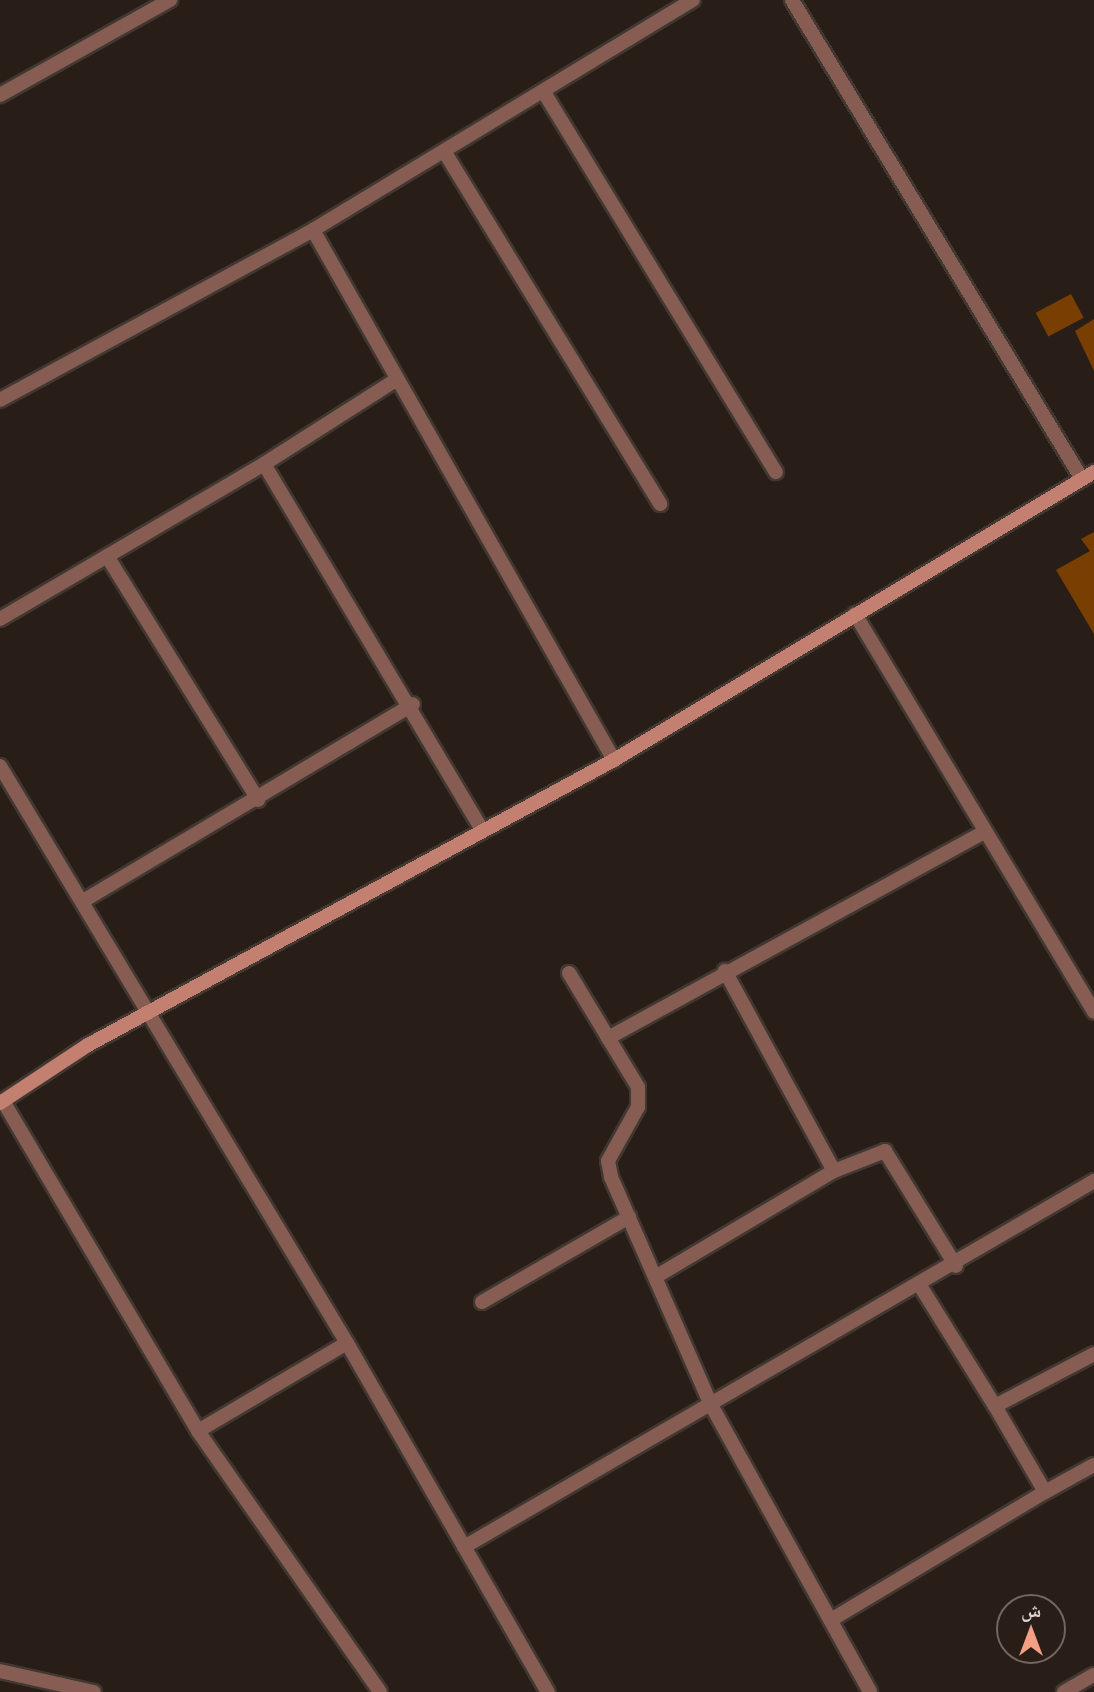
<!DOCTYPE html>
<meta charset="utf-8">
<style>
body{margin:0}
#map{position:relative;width:1094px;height:1692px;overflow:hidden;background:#281e17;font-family:"Exo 2","Noto Naskh Arabic",sans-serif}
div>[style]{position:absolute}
.building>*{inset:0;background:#793e01;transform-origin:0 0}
.roads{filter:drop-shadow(2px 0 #413831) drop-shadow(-2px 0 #413831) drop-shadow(0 2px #413831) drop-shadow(0 -2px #413831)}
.minor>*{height:14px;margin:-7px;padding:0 7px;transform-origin:7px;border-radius:7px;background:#875d53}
.secondary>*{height:14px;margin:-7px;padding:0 7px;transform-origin:7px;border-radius:7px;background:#c37f6f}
span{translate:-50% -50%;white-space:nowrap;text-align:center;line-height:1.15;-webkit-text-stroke:5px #281e17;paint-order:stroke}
.north{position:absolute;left:996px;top:1594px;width:70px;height:70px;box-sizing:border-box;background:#281e17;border:2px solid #706761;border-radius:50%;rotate:0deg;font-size:19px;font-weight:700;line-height:28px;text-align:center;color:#ddd5d1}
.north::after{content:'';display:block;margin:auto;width:24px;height:32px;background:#f49e86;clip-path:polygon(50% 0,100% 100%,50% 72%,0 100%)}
</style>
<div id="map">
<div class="building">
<i style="left:1071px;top:294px;width:27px;height:40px;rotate:62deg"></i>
<i style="clip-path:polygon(1094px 319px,1094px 371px,1075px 331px)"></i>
<i style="clip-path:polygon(1094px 532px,1094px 634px,1056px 570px,1090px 551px,1081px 539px)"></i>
</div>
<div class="roads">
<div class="minor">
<i style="left:792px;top:0;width:560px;rotate:58.81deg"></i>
<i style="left:545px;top:94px;width:443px;rotate:58.6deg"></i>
<i style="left:0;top:95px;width:195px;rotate:-29.2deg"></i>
<i style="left:444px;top:151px;width:414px;rotate:58.5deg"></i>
<i style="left:313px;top:230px;width:610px;rotate:60.41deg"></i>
<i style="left:0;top:400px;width:356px;rotate:-28.5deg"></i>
<i style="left:313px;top:230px;width:444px;rotate:-31.2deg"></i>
<i style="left:264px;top:464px;width:156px;rotate:-32.5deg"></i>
<i style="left:107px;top:556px;width:287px;rotate:58.2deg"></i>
<i style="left:855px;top:614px;width:464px;rotate:59deg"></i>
<i style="left:0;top:619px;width:306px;rotate:-30.4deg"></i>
<i style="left:264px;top:464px;width:425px;rotate:59.2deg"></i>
<i style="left:0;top:766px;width:673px;rotate:58.98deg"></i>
<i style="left:347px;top:1343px;width:403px;rotate:60.1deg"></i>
<i style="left:83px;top:901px;width:384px;rotate:-30.8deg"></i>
<i style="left:569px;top:973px;width:133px;rotate:58.8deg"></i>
<i style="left:638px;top:1087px;width:20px;rotate:90deg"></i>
<i style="left:638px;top:1107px;width:62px;rotate:119.1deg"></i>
<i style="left:608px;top:1161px;width:16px;rotate:79deg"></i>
<i style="left:611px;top:1177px;width:247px;rotate:66.3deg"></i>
<i style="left:710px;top:1403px;width:330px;rotate:61deg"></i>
<i style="left:608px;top:1038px;width:429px;rotate:-28.7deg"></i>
<i style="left:3px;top:1101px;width:383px;rotate:59.4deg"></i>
<i style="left:198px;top:1431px;width:318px;rotate:55.1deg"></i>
<i style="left:834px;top:1171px;width:55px;rotate:-21.4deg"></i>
<i style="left:885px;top:1151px;width:135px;rotate:58.3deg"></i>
<i style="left:657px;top:1276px;width:206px;rotate:-30.7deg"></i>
<i style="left:834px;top:1171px;width:228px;rotate:-118.6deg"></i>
<i style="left:919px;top:1284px;width:144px;rotate:58.1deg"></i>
<i style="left:995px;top:1406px;width:112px;rotate:-27.7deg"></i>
<i style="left:482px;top:1302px;width:170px;rotate:-30deg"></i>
<i style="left:995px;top:1406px;width:99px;rotate:59.8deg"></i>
<i style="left:1045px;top:1492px;width:56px;rotate:-28.9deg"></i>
<i style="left:198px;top:1431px;width:173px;rotate:-30.6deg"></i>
<i style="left:464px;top:1547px;width:729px;rotate:-30.15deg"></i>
<i style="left:831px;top:1620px;width:249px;rotate:-30.9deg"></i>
<i style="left:0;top:1671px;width:96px;rotate:12.6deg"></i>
<i style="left:1064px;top:1692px;width:34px;rotate:-30deg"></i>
</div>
<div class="secondary">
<i style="left:0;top:1103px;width:105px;rotate:-33.4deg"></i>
<i style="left:88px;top:1045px;width:598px;rotate:-28.45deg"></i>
<i style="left:614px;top:760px;width:560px;rotate:-30.96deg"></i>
</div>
</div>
<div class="north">ش</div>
</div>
